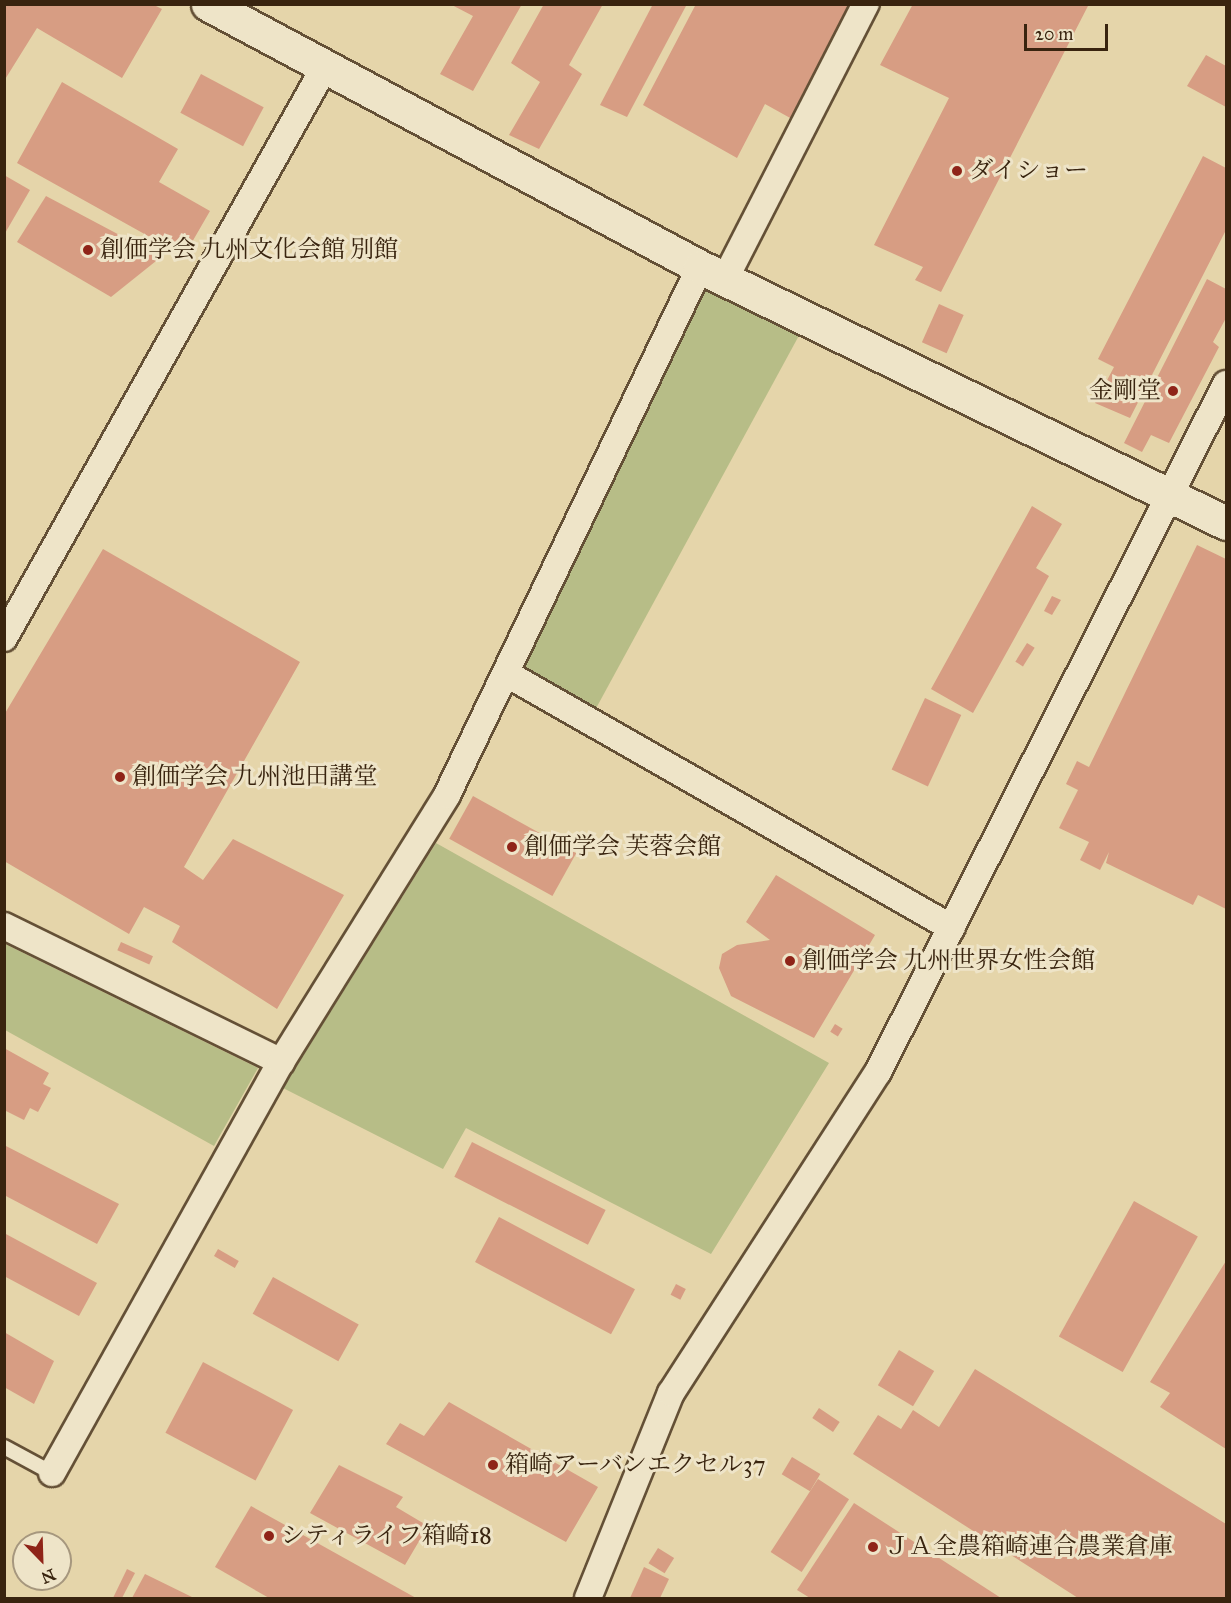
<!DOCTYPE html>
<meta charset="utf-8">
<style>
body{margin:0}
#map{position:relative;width:1231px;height:1603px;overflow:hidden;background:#e5d5aa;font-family:"IM FELL Great Primer","Noto Serif JP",serif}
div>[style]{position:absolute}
.green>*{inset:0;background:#b7bd87}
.building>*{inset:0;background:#d79d83;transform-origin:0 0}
.roads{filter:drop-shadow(2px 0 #645036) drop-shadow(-2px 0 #645036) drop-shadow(0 2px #645036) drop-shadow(0 -2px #645036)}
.lane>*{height:14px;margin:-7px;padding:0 7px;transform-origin:7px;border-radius:7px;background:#eee4c8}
.street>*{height:26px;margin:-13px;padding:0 13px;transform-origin:13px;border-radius:13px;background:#eee4c8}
.secondary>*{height:33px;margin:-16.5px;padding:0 16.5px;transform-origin:16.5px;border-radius:16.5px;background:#eee4c8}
.dots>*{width:16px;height:16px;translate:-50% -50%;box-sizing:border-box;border:3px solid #eee4c8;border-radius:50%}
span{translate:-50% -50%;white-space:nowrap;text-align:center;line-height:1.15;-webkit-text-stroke:6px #eee4c8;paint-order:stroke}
.poi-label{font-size:24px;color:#39240f}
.left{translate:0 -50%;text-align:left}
.right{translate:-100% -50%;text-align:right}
.frame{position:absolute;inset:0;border:6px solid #39240f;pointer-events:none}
.north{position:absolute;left:12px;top:1531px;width:60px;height:60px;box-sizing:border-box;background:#eee4c8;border:2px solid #a6977e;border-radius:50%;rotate:157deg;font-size:16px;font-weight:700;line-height:24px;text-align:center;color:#39240f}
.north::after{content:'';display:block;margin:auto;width:21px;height:27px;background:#8f2418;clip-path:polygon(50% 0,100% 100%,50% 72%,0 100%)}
.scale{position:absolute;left:1024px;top:24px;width:84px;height:27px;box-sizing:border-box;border:3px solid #39240f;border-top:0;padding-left:8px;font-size:18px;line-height:21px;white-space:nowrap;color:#39240f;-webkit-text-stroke:4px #eee4c8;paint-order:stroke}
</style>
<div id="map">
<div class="green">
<i style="clip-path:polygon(706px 286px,802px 330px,594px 712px,521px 669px)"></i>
<i style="clip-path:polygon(436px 843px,829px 1063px,711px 1254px,466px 1128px,443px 1169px,283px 1088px)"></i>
<i style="clip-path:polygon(5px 944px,258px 1068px,214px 1146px,5px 1030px)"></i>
</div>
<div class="building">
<i style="clip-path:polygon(450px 4px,522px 4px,473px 91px,440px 74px,473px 16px)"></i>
<i style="clip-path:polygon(544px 4px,603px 4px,569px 65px,582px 74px,539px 149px,509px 135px,540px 82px,511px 63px)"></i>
<i style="clip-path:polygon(653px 4px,687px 4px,627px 117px,600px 105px)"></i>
<i style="clip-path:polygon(696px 4px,850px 4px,792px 119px,765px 104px,737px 158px,643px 105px)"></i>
<i style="clip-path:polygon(913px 4px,1089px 4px,941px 292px,915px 280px,923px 267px,874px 245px,949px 98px,880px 65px)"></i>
<i style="clip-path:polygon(4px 5px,154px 5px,162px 9px,122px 78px,37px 28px,4px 81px)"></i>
<i style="clip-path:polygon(1206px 55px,1226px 66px,1226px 107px,1187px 86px)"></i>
<i style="left:201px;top:74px;width:71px;height:44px;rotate:28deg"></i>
<i style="clip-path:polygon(62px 82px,178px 149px,159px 182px,210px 211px,184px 256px,17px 163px)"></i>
<i style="clip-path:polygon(1203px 156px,1226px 168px,1226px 230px,1130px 418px,1095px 403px,1114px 367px,1098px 359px)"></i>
<i style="clip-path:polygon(4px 175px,30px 190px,4px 235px)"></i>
<i style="clip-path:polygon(46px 196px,161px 257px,111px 297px,17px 242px)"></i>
<i style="clip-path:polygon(1207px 279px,1226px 289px,1226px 318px,1213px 342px,1219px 347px,1169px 443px,1151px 435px,1142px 452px,1124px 443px)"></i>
<i style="left:939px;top:304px;width:27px;height:42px;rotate:24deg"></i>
<i style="clip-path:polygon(1032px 506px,1062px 524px,1036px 568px,1049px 576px,973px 713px,931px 689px)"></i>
<i style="clip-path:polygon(1197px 545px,1226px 559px,1226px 909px,1198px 895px,1193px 905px,1106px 863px,1109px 852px,1100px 870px,1080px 860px,1089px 842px,1059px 828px,1078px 790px,1066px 784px,1077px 761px,1089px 767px)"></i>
<i style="clip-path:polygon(103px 549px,300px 662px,184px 867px,203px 880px,233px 839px,344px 895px,277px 1009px,172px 942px,180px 926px,144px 907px,129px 934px,4px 861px,4px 715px)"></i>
<i style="clip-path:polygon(1052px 596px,1061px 600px,1052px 615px,1044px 611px)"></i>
<i style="left:1027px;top:643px;width:9px;height:22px;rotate:32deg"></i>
<i style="left:925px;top:698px;width:40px;height:79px;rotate:25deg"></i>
<i style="left:473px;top:796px;width:118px;height:49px;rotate:29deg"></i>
<i style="clip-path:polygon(776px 875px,875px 935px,814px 1038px,731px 996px,719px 968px,722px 954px,737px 945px,770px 940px,746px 922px)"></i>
<i style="left:121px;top:942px;width:35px;height:9px;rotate:24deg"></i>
<i style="left:835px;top:1024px;width:9px;height:9px;rotate:32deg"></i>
<i style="clip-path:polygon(4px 1048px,49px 1073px,43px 1084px,51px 1088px,38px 1112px,30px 1108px,24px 1120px,4px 1110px)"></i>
<i style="left:472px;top:1142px;width:150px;height:39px;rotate:27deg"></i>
<i style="clip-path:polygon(4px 1145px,119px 1204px,97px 1244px,4px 1195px)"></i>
<i style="left:1134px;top:1201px;width:73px;height:155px;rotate:29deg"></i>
<i style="left:499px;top:1217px;width:154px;height:51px;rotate:28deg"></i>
<i style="clip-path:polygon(4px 1233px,97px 1283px,79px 1316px,4px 1276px)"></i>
<i style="left:218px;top:1249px;width:24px;height:8px;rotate:30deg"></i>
<i style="clip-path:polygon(1226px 1261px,1226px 1449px,1160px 1407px,1170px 1393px,1150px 1382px)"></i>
<i style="left:273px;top:1277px;width:98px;height:42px;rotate:29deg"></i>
<i style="left:676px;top:1284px;width:11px;height:12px;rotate:27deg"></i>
<i style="clip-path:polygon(4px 1332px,54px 1361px,34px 1404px,4px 1387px)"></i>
<i style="left:899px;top:1350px;width:41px;height:41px;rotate:31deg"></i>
<i style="left:203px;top:1362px;width:102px;height:80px;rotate:28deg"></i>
<i style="clip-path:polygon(975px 1369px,1226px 1524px,1226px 1598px,1078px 1598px,853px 1454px,878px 1415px,901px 1429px,913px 1410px,939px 1427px)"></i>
<i style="clip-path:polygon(449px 1402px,598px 1487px,566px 1542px,386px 1444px,400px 1423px,424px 1436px)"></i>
<i style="left:819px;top:1408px;width:25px;height:12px;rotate:34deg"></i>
<i style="left:792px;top:1457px;width:33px;height:20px;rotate:31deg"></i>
<i style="clip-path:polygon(339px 1465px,403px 1497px,396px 1507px,428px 1526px,405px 1565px,310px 1513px)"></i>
<i style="left:818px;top:1479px;width:37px;height:87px;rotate:33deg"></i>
<i style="clip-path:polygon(854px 1503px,1001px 1598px,810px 1598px,797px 1590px)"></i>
<i style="clip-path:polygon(251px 1506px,416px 1598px,269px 1598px,215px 1567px)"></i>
<i style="left:658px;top:1548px;width:19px;height:18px;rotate:32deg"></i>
<i style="clip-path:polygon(644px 1567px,669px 1579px,660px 1598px,630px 1598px)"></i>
<i style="clip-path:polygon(127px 1569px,135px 1573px,122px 1598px,113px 1598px)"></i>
<i style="clip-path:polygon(145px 1574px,194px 1598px,132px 1598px)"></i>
</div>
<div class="roads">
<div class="lane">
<i style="left:4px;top:1447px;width:55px;rotate:28.4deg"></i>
</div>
<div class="street">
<i style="left:726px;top:277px;width:307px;rotate:-62.9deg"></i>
<i style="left:4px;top:638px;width:651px;rotate:-60.68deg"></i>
<i style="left:507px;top:674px;width:512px;rotate:29.72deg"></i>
<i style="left:4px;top:926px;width:309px;rotate:26.1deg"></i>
<i style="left:52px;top:1473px;width:470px;rotate:-60.9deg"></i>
<i style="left:281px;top:1062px;width:314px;rotate:-58.1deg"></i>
<i style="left:447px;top:795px;width:585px;rotate:-64.4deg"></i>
<i style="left:588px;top:1598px;width:221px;rotate:-68deg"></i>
<i style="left:671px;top:1393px;width:382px;rotate:-57.2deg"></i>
<i style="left:878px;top:1072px;width:771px;rotate:-63.17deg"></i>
</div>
<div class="secondary">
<i style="left:208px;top:4px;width:558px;rotate:28.13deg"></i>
<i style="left:700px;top:267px;width:585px;rotate:25.95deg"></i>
</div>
</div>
<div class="dots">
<i style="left:957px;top:171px;background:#8f2418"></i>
<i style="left:88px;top:250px;background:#8f2418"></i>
<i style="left:1173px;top:391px;background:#8f2418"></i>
<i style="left:120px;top:777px;background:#8f2418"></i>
<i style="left:512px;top:847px;background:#8f2418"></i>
<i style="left:790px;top:961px;background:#8f2418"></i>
<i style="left:493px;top:1465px;background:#8f2418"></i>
<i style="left:269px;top:1536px;background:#8f2418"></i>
<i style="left:873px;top:1547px;background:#8f2418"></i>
</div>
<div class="poi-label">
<span class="left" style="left:969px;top:171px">ダイショー</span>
<span class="left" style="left:100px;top:250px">創価学会 九州文化会館 別館</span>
<span class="right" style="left:1161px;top:391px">金剛堂</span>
<span class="left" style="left:132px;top:777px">創価学会 九州池田講堂</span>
<span class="left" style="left:524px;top:847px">創価学会 芙蓉会館</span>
<span class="left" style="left:802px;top:961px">創価学会 九州世界女性会館</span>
<span class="left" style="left:505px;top:1465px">箱崎アーバンエクセル37</span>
<span class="left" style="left:281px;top:1536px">シティライフ箱崎18</span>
<span class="left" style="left:885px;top:1547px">ＪＡ全農箱崎連合農業倉庫</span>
</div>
<div class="frame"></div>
<div class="north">N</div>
<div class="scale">20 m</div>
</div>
